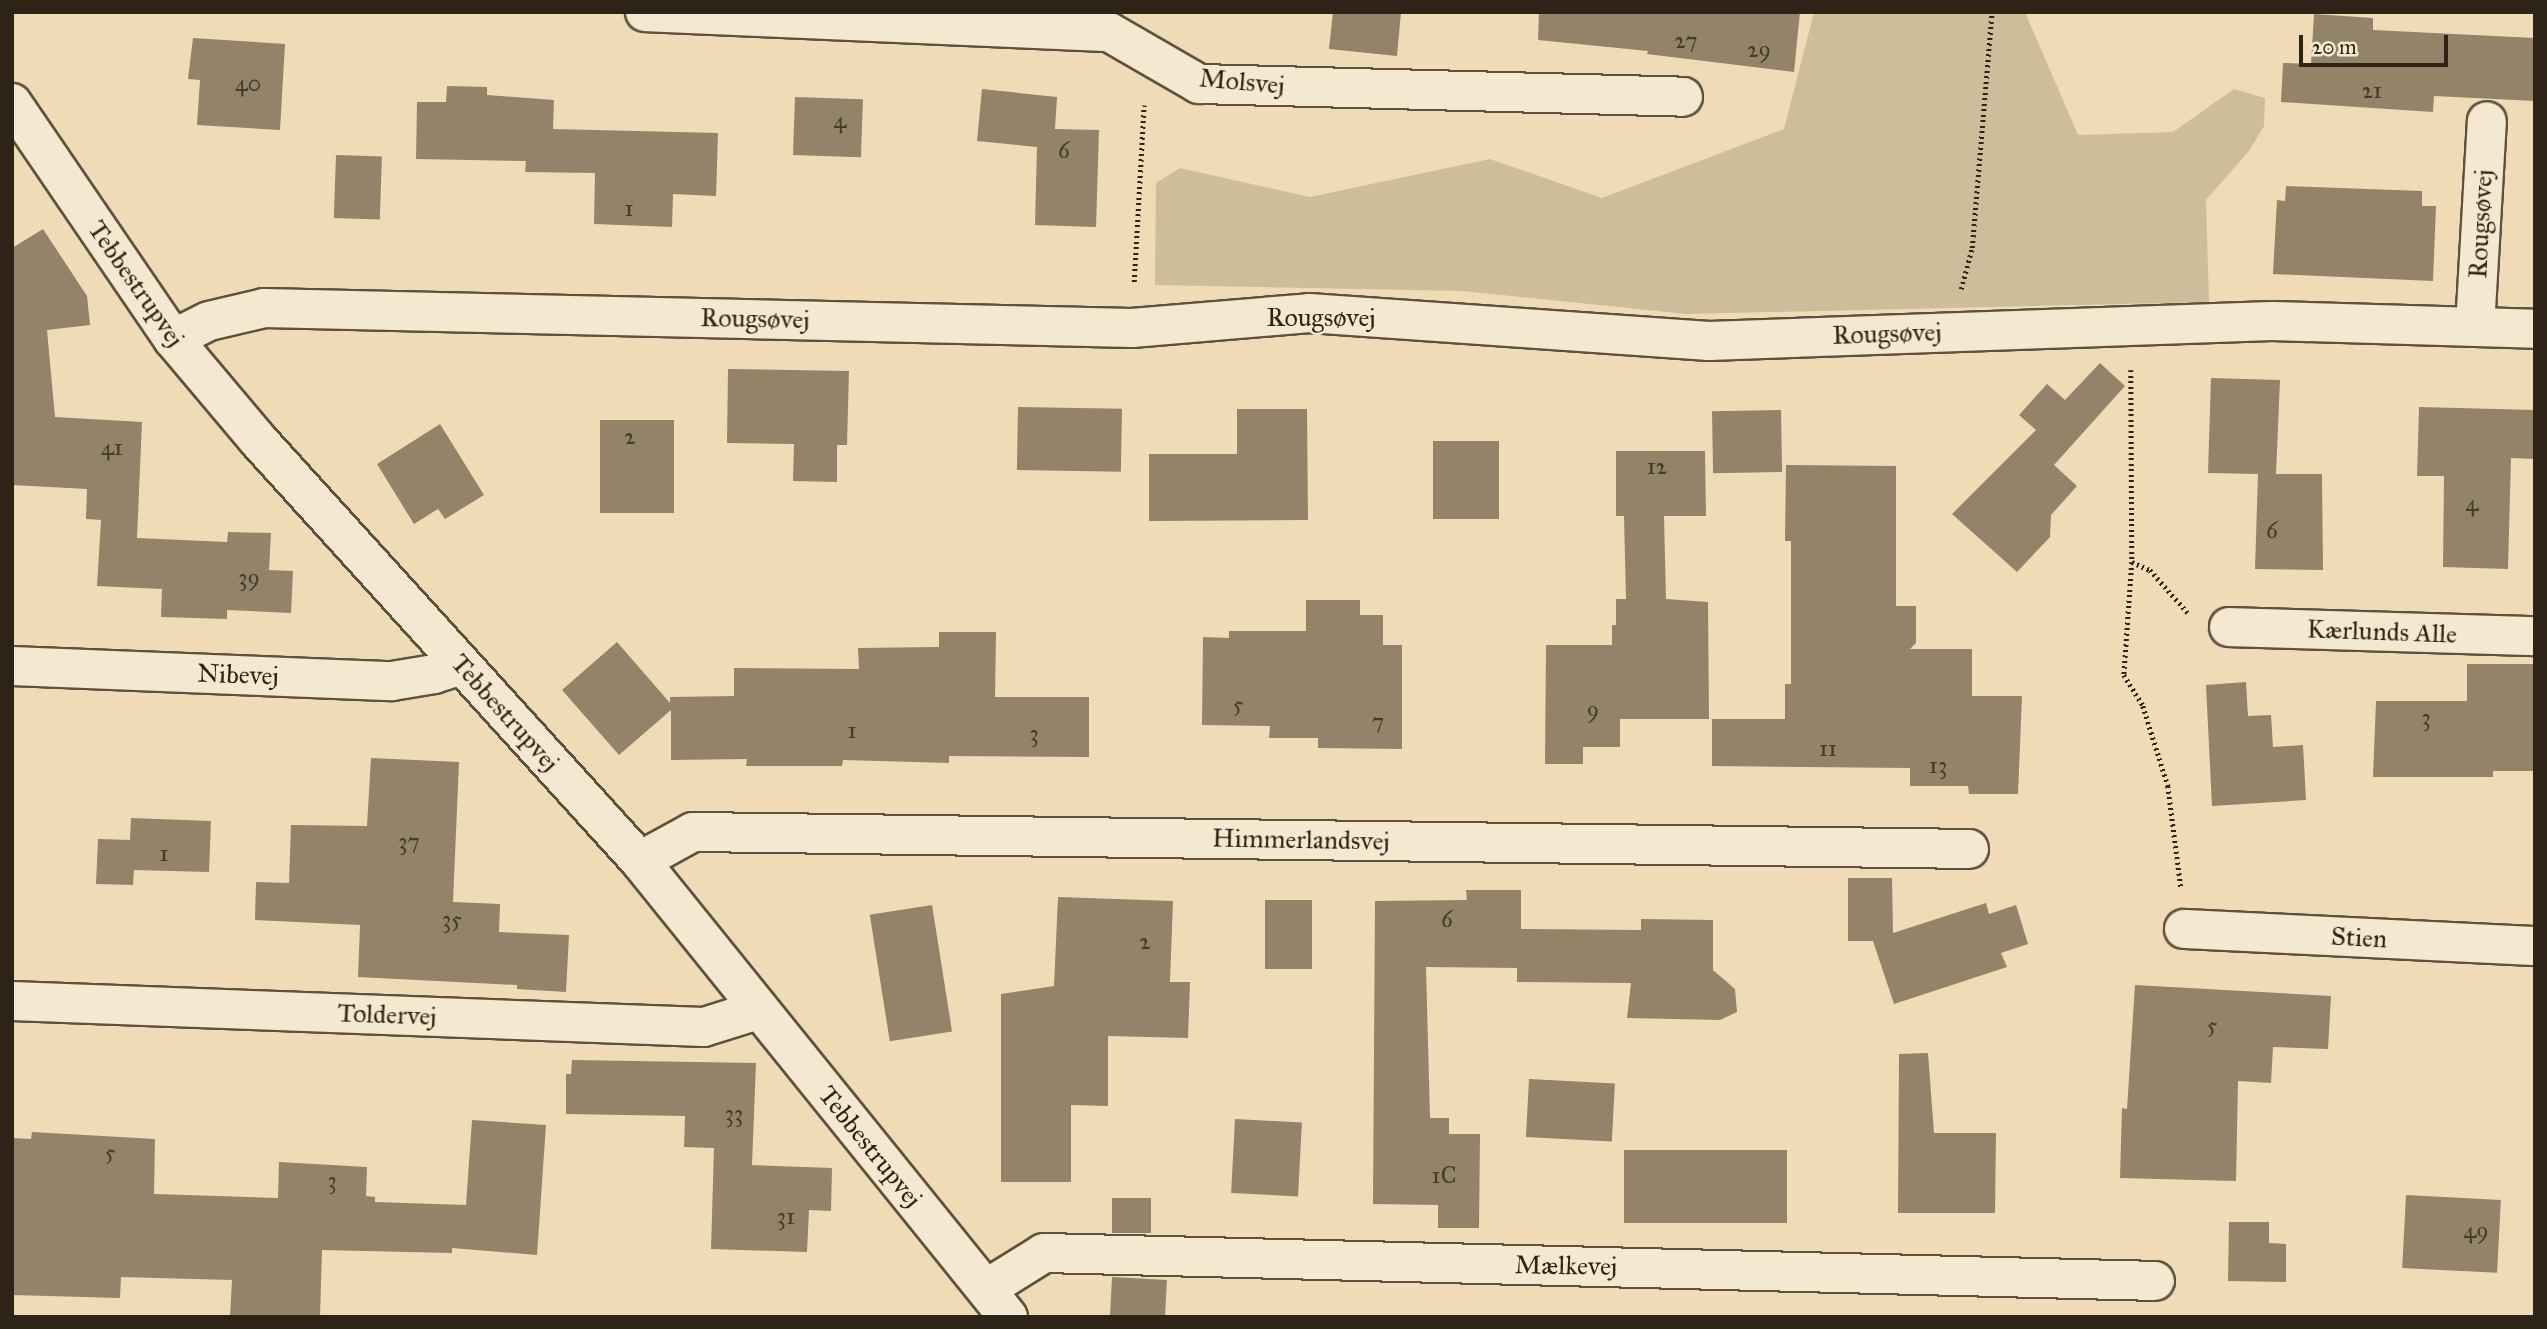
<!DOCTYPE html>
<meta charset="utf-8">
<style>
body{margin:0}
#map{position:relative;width:2547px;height:1329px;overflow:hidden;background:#efdcb6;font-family:"IM FELL Great Primer",serif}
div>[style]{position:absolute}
.green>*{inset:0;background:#cebd9b}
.building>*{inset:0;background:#928369;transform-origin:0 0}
.path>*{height:4.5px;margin-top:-2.25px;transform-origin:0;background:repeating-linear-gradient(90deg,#2d2316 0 2px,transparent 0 5.5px)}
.roads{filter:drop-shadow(2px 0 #5e513e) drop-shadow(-2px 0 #5e513e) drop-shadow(0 2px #5e513e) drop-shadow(0 -2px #5e513e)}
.minor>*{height:38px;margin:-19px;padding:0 19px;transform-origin:19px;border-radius:19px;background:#f5e8d0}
span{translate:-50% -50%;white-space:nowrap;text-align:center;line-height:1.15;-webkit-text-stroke:5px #f5e8d0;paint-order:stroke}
.number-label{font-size:23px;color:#463b2b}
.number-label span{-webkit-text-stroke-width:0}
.street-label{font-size:26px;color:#2d2316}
.frame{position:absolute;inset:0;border:14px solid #2d2316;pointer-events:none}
.scale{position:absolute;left:2299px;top:35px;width:149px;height:32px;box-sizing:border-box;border:4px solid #2d2316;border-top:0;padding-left:9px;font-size:21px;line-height:24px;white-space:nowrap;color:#2d2316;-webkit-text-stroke:5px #f5e8d0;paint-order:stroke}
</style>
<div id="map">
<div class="green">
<i style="clip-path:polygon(1814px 12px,2025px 12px,2078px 135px,2173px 132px,2234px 89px,2265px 98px,2264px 126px,2249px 151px,2206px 200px,2209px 302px,1686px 314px,1462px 291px,1155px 285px,1156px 183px,1180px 168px,1310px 197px,1490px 159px,1602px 198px,1784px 129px)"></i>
</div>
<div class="building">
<i style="clip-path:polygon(1333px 12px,1401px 12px,1397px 56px,1329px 49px)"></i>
<i style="clip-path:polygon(1539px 12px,1800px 12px,1794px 72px,1647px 54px,1648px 51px,1538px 40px)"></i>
<i style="clip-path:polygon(2314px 14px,2373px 18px,2373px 30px,2535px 38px,2535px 101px,2434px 96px,2433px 112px,2281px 102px,2283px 63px,2311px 64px)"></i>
<i style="clip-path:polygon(193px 38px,285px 44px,280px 130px,197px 125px,200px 80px,188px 79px)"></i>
<i style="clip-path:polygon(447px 86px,487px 87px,487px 95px,554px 100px,553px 129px,718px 133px,716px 196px,673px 194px,672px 227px,594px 224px,595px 173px,525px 172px,526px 161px,416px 159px,417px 102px,446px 102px)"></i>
<i style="clip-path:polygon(982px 89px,1057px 97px,1055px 129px,1099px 130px,1096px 227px,1035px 225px,1037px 147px,977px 141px)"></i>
<i style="left:795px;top:97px;width:68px;height:58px;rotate:2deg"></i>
<i style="left:336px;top:155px;width:46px;height:63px;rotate:2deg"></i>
<i style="clip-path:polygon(2286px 186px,2422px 191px,2422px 206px,2436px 206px,2433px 281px,2273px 274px,2277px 200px,2285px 201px)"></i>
<i style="clip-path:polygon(43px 229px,87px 296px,90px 325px,47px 330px,55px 417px,142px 422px,137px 538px,227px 542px,228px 532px,271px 533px,269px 570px,293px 571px,291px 613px,227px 610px,227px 619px,161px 617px,162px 589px,97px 586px,101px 520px,86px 519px,87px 489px,12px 485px,12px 248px)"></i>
<i style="clip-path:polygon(2100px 363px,2125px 386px,2054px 465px,2077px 486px,2051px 515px,2050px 537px,2017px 572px,1952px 514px,2036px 430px,2019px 415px,2047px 384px,2065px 400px)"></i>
<i style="clip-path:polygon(728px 369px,849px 371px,847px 445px,837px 445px,837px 482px,793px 481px,794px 444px,727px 443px)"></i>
<i style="clip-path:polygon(2211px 378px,2280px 380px,2276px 474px,2322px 474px,2323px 570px,2255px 569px,2258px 474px,2208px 473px)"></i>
<i style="left:1018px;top:407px;width:104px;height:63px;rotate:1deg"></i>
<i style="clip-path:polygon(2419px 407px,2535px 410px,2535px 459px,2511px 458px,2508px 569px,2443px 567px,2444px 476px,2417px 476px)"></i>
<i style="clip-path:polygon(1237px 409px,1307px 409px,1308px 520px,1149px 521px,1149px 454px,1237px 454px)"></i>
<i style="left:1781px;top:410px;width:62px;height:69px;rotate:89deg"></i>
<i style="left:600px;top:420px;width:74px;height:93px"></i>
<i style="clip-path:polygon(440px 424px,484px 495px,445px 519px,438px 509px,414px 524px,377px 464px)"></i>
<i style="left:1433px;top:441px;width:66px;height:78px"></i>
<i style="clip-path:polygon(1616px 451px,1705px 451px,1706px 516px,1664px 516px,1666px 599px,1708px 602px,1709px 719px,1620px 719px,1620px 747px,1583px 747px,1583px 764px,1545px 764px,1546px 645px,1612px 645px,1612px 625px,1616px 625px,1616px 599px,1626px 599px,1624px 516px,1616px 516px)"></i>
<i style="clip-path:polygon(1786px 465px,1896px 466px,1896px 606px,1916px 606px,1916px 643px,1910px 649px,1972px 649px,1972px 696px,2022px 696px,2018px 794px,1969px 794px,1968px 786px,1910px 786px,1910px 768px,1712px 766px,1712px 719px,1785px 719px,1785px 684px,1791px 684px,1791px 541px,1785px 541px)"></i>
<i style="clip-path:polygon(1306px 600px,1360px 600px,1360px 615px,1383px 615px,1383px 645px,1402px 645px,1402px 749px,1318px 748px,1318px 738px,1269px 738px,1270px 726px,1202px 725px,1203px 637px,1229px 638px,1229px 631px,1306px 631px)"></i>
<i style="clip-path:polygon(939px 632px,996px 632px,995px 697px,1089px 697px,1089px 757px,949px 756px,949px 763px,843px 760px,842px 766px,746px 766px,747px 759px,671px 760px,671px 710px,619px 755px,562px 690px,617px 642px,670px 703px,670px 697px,734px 696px,734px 668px,859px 669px,858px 648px,939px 647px)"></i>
<i style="clip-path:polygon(2467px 664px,2535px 664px,2534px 771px,2493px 771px,2493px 777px,2373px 777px,2376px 701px,2467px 701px)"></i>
<i style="clip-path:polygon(2246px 682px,2248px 716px,2271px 715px,2273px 747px,2303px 745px,2306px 800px,2212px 806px,2206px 685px)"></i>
<i style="clip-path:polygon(371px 758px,459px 762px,453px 902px,500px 904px,499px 932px,569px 935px,566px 992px,517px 989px,517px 985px,358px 977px,360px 925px,255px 920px,256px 882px,289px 883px,291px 825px,367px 826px)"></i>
<i style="clip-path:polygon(131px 818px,211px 821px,209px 872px,134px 870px,133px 885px,96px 884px,98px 839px,130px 840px)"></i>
<i style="clip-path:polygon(1848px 878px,1892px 878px,1893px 933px,1986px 903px,1989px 914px,2016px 905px,2028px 944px,2001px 953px,2007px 967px,1894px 1004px,1873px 941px,1848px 941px)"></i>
<i style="clip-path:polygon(1466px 890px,1521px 890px,1521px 929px,1641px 930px,1641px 919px,1713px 920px,1713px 970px,1735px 989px,1737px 1012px,1720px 1020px,1627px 1018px,1631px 983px,1517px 982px,1517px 968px,1426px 967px,1430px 1118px,1449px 1118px,1449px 1134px,1480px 1134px,1479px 1228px,1438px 1228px,1438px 1205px,1373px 1204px,1375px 901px,1467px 900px)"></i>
<i style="clip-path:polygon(1058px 897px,1173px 901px,1170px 982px,1190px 982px,1188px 1038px,1108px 1036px,1108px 1106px,1071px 1105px,1071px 1182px,1001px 1182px,1001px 994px,1054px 986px)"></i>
<i style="left:1265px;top:900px;width:47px;height:69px"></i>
<i style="left:932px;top:905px;width:128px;height:63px;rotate:81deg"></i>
<i style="clip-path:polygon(2135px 985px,2331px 996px,2328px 1049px,2273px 1047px,2271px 1083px,2238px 1081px,2236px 1181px,2120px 1178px,2122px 1108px,2127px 1109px)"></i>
<i style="clip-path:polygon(1928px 1053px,1934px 1133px,1996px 1133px,1995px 1213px,1898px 1213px,1899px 1054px)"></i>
<i style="clip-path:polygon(572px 1060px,756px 1063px,752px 1165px,832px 1168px,831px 1211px,809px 1210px,807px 1252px,711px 1249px,714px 1148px,684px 1147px,685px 1116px,566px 1114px,566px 1074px,571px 1074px)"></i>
<i style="left:1529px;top:1079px;width:86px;height:58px;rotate:3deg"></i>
<i style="left:1235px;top:1119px;width:67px;height:74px;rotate:3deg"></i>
<i style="clip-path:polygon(472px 1120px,546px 1125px,537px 1255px,452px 1248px,452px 1253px,322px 1250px,320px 1317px,230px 1317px,232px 1280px,121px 1277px,120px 1298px,12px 1295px,12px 1138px,31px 1139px,32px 1132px,155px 1139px,154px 1194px,278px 1198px,279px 1162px,367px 1167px,366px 1196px,375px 1197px,375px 1202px,466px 1205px)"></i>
<i style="left:1624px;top:1150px;width:163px;height:73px"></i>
<i style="left:2406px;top:1195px;width:95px;height:73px;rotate:3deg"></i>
<i style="left:1112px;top:1198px;width:39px;height:35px"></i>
<i style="clip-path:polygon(2229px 1222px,2269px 1222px,2269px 1243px,2286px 1244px,2286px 1282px,2228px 1281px)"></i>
<i style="left:1112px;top:1277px;width:55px;height:40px;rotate:3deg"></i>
</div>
<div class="path">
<i style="left:1134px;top:282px;width:177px;rotate:-86.8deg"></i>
<i style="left:1961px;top:289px;width:42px;rotate:-75deg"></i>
<i style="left:1972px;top:248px;width:237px;rotate:-85.2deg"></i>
<i style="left:2131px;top:370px;width:192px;rotate:89.7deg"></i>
<i style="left:2132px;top:562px;width:113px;rotate:94deg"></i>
<i style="left:2124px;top:675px;width:36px;rotate:58deg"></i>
<i style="left:2143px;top:706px;width:84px;rotate:72.6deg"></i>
<i style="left:2168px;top:786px;width:102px;rotate:82.7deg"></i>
<i style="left:2132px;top:562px;width:20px;rotate:24deg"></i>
<i style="left:2150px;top:570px;width:57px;rotate:48.5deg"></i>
</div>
<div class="roads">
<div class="minor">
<i style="left:645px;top:12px;width:464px;rotate:2.5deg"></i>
<i style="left:1109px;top:32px;width:104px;rotate:30deg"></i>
<i style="left:1199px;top:84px;width:484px;rotate:1.5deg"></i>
<i style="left:12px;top:103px;width:286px;rotate:55.7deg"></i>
<i style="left:173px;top:339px;width:132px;rotate:49.9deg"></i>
<i style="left:258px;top:440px;width:568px;rotate:47.78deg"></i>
<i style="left:640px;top:861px;width:586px;rotate:51.1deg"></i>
<i style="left:2475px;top:327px;width:206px;rotate:-86.7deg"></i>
<i style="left:173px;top:339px;width:40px;rotate:-26.6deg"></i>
<i style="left:209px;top:321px;width:57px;rotate:-13.3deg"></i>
<i style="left:264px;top:308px;width:868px;rotate:1.32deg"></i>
<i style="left:1132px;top:328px;width:178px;rotate:-4.8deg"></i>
<i style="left:1309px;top:313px;width:401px;rotate:4deg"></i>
<i style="left:1709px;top:341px;width:563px;rotate:-2.03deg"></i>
<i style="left:2272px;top:321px;width:263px;rotate:1.7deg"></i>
<i style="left:2229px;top:627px;width:306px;rotate:1.7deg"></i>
<i style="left:12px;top:666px;width:380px;rotate:2.3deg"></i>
<i style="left:392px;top:681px;width:43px;rotate:-9.5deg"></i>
<i style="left:434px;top:674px;width:28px;rotate:-18deg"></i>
<i style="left:640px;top:861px;width:60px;rotate:-28.7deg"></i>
<i style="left:693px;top:832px;width:1276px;rotate:0.76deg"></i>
<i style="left:2184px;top:929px;width:351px;rotate:2.8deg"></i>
<i style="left:12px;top:1001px;width:692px;rotate:2.15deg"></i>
<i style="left:704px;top:1027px;width:57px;rotate:-17.5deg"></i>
<i style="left:986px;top:1289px;width:68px;rotate:-31.8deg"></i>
<i style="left:1044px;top:1253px;width:1111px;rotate:1.44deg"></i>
</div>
</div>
<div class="number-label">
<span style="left:1686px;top:40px">27</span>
<span style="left:1759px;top:49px">29</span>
<span style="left:248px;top:83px">40</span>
<span style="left:2372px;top:90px">21</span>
<span style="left:840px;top:120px">4</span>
<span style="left:1064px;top:150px">6</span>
<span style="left:629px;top:208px">1</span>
<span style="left:630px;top:436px">2</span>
<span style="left:112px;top:447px">41</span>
<span style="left:1657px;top:466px">12</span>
<span style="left:2472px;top:503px">4</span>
<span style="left:2272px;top:530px">6</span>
<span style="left:249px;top:577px">39</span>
<span style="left:1238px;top:704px">5</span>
<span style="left:1593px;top:709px">9</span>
<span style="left:2426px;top:717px">3</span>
<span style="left:1378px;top:721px">7</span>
<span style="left:852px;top:730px">1</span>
<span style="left:1034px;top:733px">3</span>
<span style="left:1828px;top:748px">11</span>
<span style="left:1938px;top:765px">13</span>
<span style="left:409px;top:841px">37</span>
<span style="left:164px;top:853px">1</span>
<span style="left:452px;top:919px">35</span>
<span style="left:1447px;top:919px">6</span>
<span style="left:1145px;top:941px">2</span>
<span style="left:2212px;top:1025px">5</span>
<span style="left:734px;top:1113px">33</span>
<span style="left:110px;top:1152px">5</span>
<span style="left:1444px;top:1175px">1C</span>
<span style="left:332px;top:1180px">3</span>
<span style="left:786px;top:1216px">31</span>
<span style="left:2476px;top:1230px">49</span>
</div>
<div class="street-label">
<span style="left:1242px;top:82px;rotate:5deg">Molsvej</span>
<span style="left:2481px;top:224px;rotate:-87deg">Rougsøvej</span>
<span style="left:136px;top:284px;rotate:55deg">Tebbestrupvej</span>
<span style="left:1321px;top:318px">Rougsøvej</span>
<span style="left:755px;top:319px;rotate:1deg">Rougsøvej</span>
<span style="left:1887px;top:334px;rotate:-2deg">Rougsøvej</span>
<span style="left:2382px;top:632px;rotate:2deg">Kærlunds Alle</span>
<span style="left:238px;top:675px;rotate:2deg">Nibevej</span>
<span style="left:505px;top:713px;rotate:48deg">Tebbestrupvej</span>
<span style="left:1301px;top:840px;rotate:1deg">Himmerlandsvej</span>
<span style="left:2359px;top:938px;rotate:3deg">Stien</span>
<span style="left:387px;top:1015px;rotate:2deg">Toldervej</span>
<span style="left:870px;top:1147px;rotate:51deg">Tebbestrupvej</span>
<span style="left:1566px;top:1266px;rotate:1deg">Mælkevej</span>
</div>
<div class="frame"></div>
<div class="scale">20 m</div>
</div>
